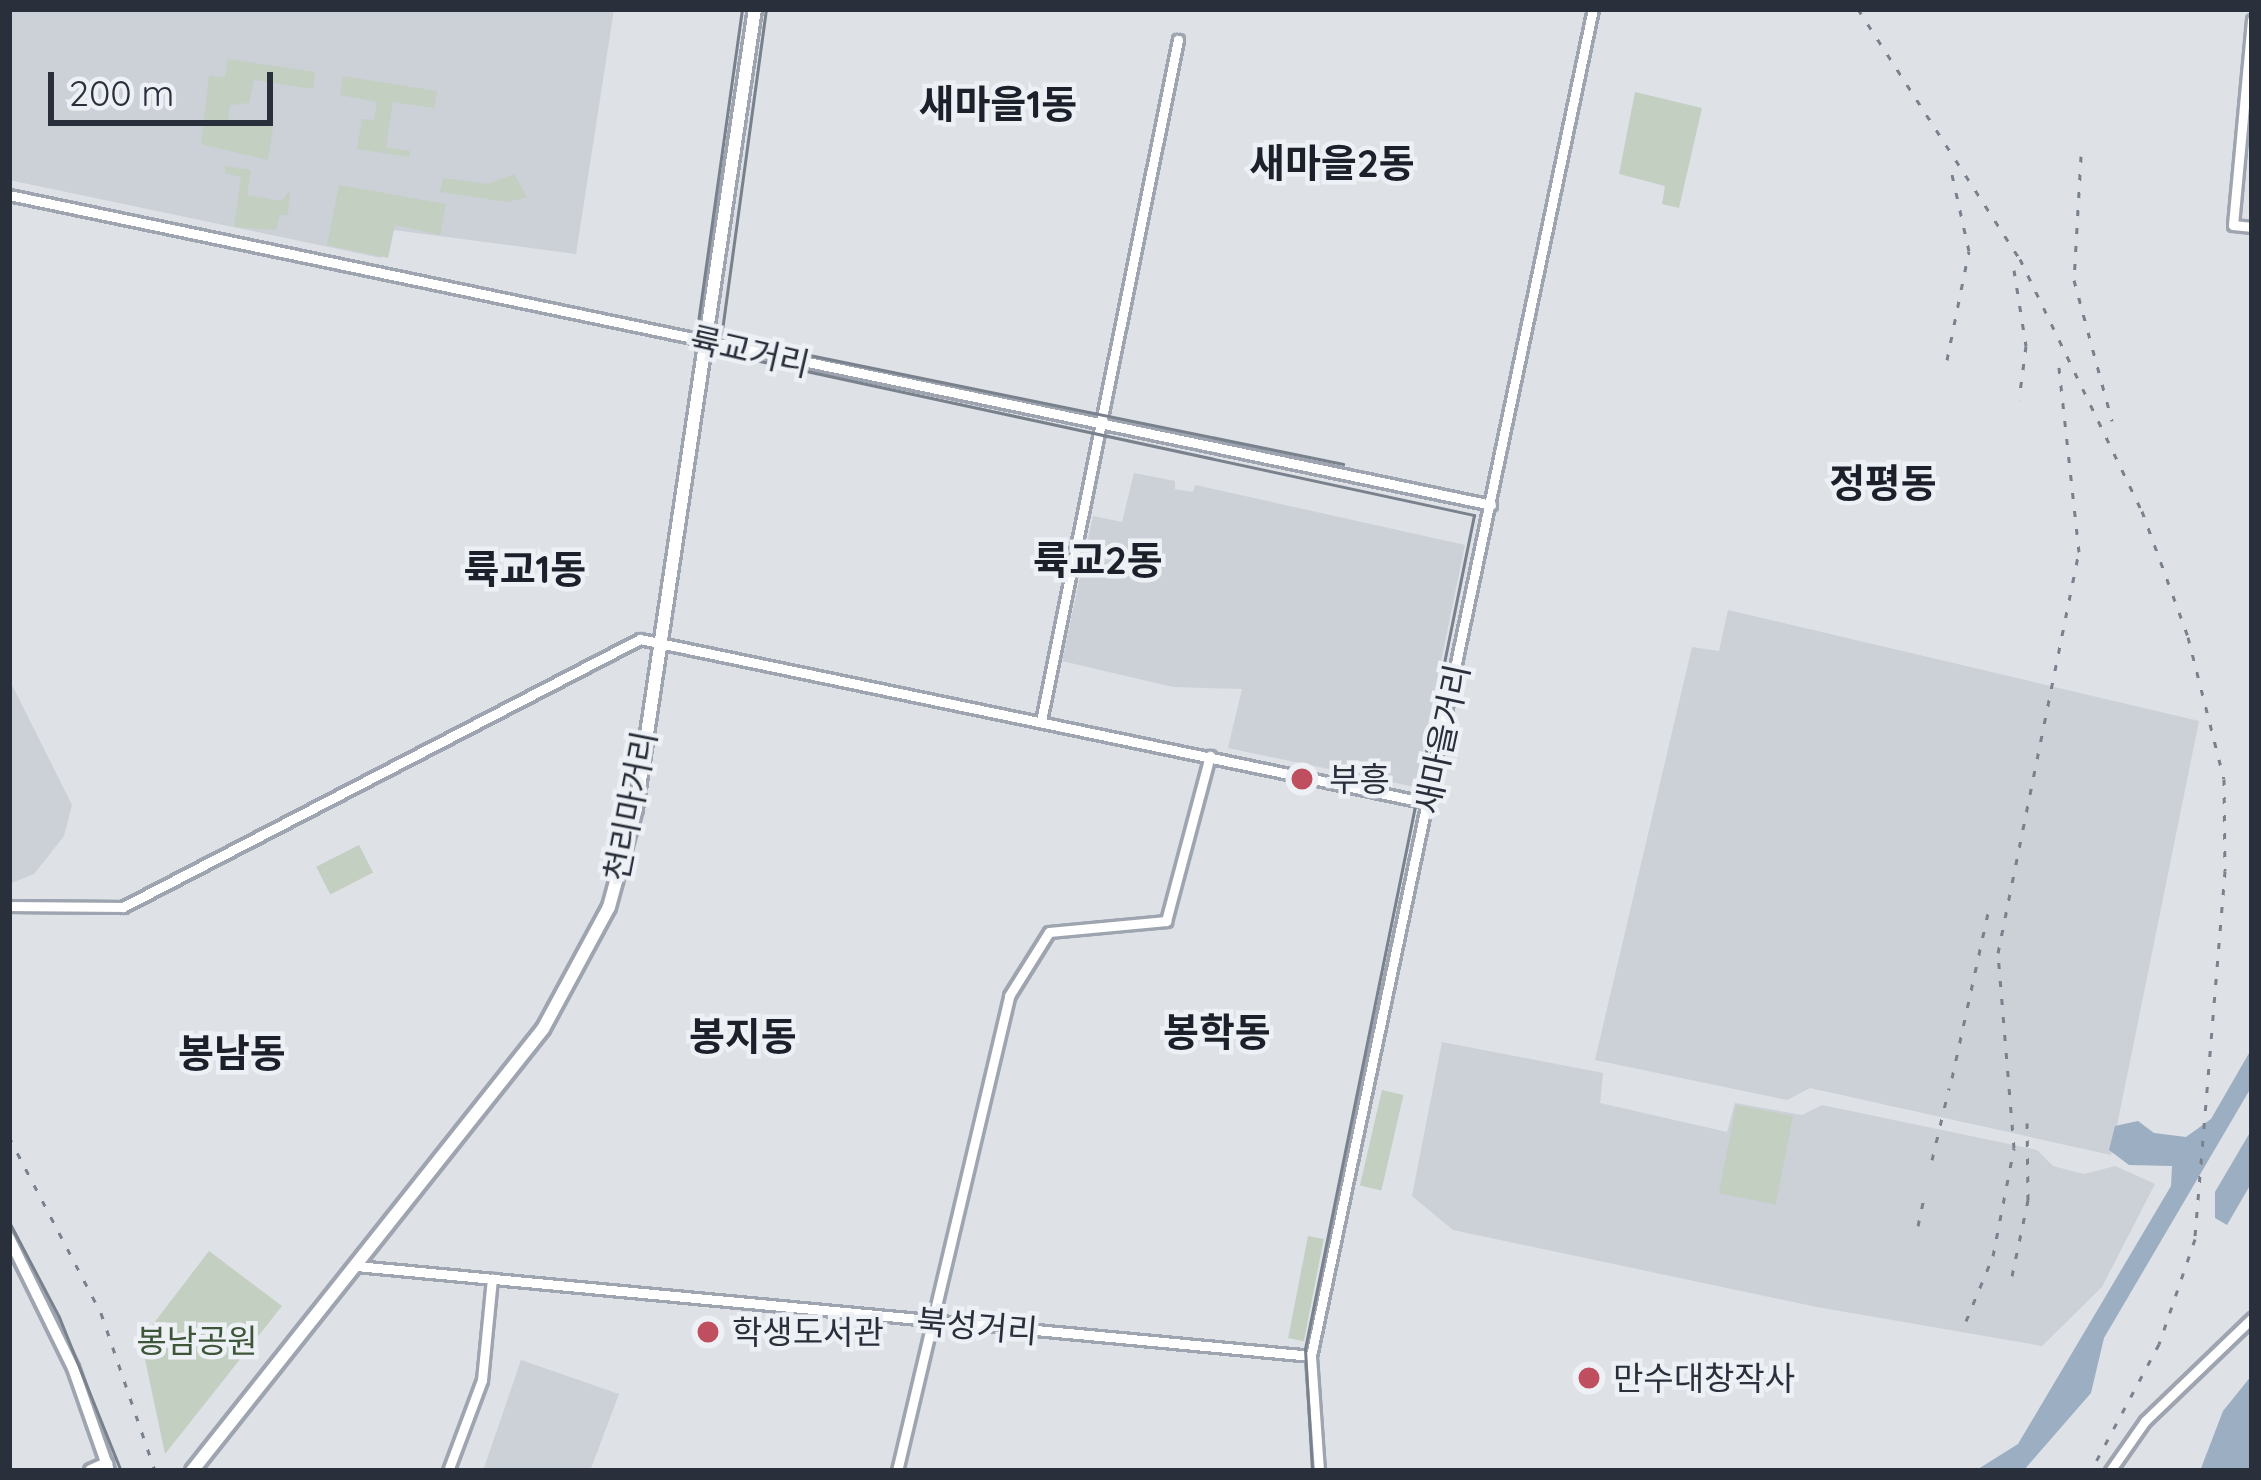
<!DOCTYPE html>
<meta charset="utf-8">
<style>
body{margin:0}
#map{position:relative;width:2261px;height:1480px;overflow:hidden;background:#dee1e6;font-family:Quicksand,"Noto Sans KR",sans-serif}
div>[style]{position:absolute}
.built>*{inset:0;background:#ccd0d7}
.green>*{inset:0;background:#c3cfc0;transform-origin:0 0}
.water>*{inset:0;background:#9caec2}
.roads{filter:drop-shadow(3px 0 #9ea5b0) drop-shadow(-3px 0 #9ea5b0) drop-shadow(0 3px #9ea5b0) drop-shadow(0 -3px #9ea5b0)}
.secondary>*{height:9px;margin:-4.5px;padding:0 4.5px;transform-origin:4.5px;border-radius:4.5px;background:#fff}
.primary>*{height:10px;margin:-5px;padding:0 5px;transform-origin:5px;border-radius:5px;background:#fff}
.highway>*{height:12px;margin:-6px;padding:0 6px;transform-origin:6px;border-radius:6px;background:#fff}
.tram>*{height:3px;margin:-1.5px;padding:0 1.5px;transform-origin:1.5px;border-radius:1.5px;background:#79818d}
.rail>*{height:3px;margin-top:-1.5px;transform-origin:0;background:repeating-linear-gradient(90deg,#79818d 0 6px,transparent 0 18px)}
.dots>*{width:33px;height:33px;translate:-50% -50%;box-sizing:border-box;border:6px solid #edf0f4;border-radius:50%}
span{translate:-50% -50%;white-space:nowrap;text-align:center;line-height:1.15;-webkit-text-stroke:9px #edf0f4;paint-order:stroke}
.street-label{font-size:33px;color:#292f3b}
.poi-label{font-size:33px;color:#292f3b}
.left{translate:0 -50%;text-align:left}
.park-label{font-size:33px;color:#3d5538}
.quarter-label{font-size:39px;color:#1b202b;font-weight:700}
.frame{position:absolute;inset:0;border:12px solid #292f3b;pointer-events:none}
.scale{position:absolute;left:48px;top:72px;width:225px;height:54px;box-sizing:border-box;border:6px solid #292f3b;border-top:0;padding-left:15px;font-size:36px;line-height:42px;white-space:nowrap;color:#292f3b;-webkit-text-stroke:9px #edf0f4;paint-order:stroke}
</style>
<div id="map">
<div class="built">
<i style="clip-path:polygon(9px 9px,614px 9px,576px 254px,386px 229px,381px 258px,9px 180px)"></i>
<i style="clip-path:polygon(1134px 473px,1175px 481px,1175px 489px,1193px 492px,1195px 485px,1465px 545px,1415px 787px,1228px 748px,1242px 689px,1173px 687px,1062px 661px,1093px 516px,1122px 522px)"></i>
<i style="clip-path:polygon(1728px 610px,2199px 721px,2111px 1155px,1810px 1088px,1787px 1100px,1595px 1060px,1692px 647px,1719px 651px)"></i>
<i style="clip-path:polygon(9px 679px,72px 805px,64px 836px,34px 874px,9px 884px)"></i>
<i style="clip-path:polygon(1442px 1042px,1603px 1073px,1600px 1103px,1727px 1132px,1735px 1103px,1802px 1115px,1822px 1105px,2037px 1150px,2053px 1166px,2084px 1174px,2115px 1166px,2155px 1184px,2102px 1287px,2042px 1346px,1817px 1307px,1453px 1230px,1412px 1196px)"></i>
<i style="clip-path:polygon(521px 1360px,619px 1394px,590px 1471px,483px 1471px)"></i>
</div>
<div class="green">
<i style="clip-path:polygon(228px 59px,315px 72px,313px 89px,254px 80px,249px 103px,230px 105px,228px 119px,273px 127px,268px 160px,201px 144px,209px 76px,225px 77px)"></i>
<i style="clip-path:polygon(343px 76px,437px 91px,434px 108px,393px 102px,386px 147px,410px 151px,409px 157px,357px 149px,362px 119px,374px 120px,377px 102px,340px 95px)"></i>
<i style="clip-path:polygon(1635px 92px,1702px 108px,1679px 208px,1662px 204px,1665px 186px,1619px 174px)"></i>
<i style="clip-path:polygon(225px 166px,251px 170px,247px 195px,282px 201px,290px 190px,288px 215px,280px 215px,276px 230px,234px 227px,241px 177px,225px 173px)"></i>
<i style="clip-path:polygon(514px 174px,527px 197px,508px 202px,440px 192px,443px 178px,488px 184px)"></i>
<i style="clip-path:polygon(339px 185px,446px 204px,440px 235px,395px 225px,388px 258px,327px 245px)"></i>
<i style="left:359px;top:845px;width:31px;height:48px;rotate:63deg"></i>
<i style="left:1382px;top:1090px;width:22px;height:98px;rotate:13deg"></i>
<i style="left:1736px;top:1105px;width:58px;height:90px;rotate:11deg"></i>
<i style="left:1308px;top:1236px;width:16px;height:104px;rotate:11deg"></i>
<i style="clip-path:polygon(209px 1251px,282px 1306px,165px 1454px,141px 1340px)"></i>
</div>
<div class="water">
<i style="clip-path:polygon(2252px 1048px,2252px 1086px,2104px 1338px,2091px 1393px,2023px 1471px,1975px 1471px,2018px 1444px,2171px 1186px,2172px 1166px,2129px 1165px,2109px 1150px,2115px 1126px,2138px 1121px,2154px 1133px,2186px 1137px,2211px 1119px)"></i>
<i style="clip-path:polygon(2252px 1129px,2252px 1182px,2227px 1225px,2215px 1218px,2215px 1192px)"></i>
<i style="clip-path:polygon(2252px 1375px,2252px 1471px,2200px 1471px,2223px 1411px)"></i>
</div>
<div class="roads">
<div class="secondary">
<i style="left:2252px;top:20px;width:206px;rotate:95.3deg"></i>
<i style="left:2233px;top:225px;width:19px;rotate:6deg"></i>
<i style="left:9px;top:195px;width:1514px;rotate:11.81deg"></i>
<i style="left:1041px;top:721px;width:695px;rotate:-78.63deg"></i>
<i style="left:9px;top:906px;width:114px;rotate:0.5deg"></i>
<i style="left:123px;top:907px;width:582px;rotate:-27.4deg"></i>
<i style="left:640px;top:639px;width:805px;rotate:11.76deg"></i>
<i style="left:356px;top:1266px;width:959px;rotate:5.38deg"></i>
<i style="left:448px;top:1471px;width:97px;rotate:-69.5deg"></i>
<i style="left:482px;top:1380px;width:102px;rotate:-84.4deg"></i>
<i style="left:897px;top:1471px;width:488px;rotate:-76.7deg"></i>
<i style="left:1009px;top:996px;width:75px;rotate:-58deg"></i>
<i style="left:1049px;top:932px;width:118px;rotate:-5.4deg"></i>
<i style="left:1166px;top:921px;width:171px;rotate:-75.1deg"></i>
<i style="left:1319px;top:1471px;width:115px;rotate:-94deg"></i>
<i style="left:1311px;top:1356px;width:1376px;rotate:-78.18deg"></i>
<i style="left:2110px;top:1471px;width:61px;rotate:-55deg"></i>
<i style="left:2145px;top:1421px;width:149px;rotate:-43.9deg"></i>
</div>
<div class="primary">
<i style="left:9px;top:1238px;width:145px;rotate:63.8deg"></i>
<i style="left:73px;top:1368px;width:109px;rotate:70.7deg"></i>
</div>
<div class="highway">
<i style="left:91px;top:1471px;width:17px;rotate:-24deg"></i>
<i style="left:192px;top:1471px;width:564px;rotate:-51.55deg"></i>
<i style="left:543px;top:1029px;width:139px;rotate:-61.6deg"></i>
<i style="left:609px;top:907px;width:103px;rotate:-74.7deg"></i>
<i style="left:636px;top:808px;width:808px;rotate:-81.53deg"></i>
</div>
</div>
<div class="tram">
<i style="left:742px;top:9px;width:323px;rotate:98deg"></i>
<i style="left:697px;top:329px;width:21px;rotate:71deg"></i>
<i style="left:704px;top:349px;width:788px;rotate:12.17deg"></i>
<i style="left:1474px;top:515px;width:851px;rotate:101.46deg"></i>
<i style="left:1305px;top:1349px;width:122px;rotate:86.7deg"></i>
<i style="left:766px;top:9px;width:331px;rotate:97.8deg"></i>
<i style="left:721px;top:337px;width:635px;rotate:11.54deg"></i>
<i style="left:9px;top:1222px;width:107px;rotate:62.2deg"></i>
<i style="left:59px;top:1317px;width:166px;rotate:68.1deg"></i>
</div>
<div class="rail">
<i style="left:1858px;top:9px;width:298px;rotate:57.1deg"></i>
<i style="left:2020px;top:259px;width:280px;rotate:64.2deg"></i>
<i style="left:2142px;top:511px;width:134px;rotate:69.9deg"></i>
<i style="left:2188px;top:637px;width:146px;rotate:75.8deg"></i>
<i style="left:2224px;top:779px;width:92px;rotate:89.4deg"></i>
<i style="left:2225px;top:871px;width:369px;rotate:94.7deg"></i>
<i style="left:2195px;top:1239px;width:111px;rotate:108.9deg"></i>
<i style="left:2159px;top:1344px;width:144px;rotate:118.2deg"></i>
<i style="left:2081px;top:156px;width:124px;rotate:93.2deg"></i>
<i style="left:2074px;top:280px;width:146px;rotate:74.9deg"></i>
<i style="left:2014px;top:270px;width:77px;rotate:81deg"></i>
<i style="left:2026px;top:346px;width:54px;rotate:97.4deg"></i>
<i style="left:1947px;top:360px;width:111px;rotate:-78.6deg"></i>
<i style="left:1969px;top:251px;width:83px;rotate:-102.5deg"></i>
<i style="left:1952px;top:1078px;width:179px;rotate:-77.7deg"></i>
<i style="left:9px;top:1137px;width:199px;rotate:62.4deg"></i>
<i style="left:101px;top:1313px;width:167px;rotate:71.1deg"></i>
<i style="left:1932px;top:1160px;width:74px;rotate:-76.7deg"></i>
<i style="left:1918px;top:1226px;width:33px;rotate:-78deg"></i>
<i style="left:2012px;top:1276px;width:78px;rotate:-78.1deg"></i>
<i style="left:2028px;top:1200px;width:77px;rotate:-90.7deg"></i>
<i style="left:1966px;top:1321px;width:70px;rotate:-67.4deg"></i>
<i style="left:1993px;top:1256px;width:110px;rotate:-79deg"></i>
<i style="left:2014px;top:1148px;width:196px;rotate:-94.7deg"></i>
<i style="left:1998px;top:953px;width:409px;rotate:-78.6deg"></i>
<i style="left:2079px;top:552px;width:186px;rotate:-96.2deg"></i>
</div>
<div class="dots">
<i style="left:1302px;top:779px;background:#bf4f5f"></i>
<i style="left:708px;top:1332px;background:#bf4f5f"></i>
<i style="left:1589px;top:1378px;background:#bf4f5f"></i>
</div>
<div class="street-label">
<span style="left:750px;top:351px;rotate:13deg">륙교거리</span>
<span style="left:1442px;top:739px;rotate:-78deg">새마을거리</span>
<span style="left:630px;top:806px;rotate:-79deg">천리마거리</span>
<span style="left:977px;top:1326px;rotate:5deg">북성거리</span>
</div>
<div class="poi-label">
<span class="left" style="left:1329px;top:779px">부흥</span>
<span class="left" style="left:732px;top:1332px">학생도서관</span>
<span class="left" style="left:1613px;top:1378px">만수대창작사</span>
</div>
<div class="park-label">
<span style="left:197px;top:1341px">봉남공원</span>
</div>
<div class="quarter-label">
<span style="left:998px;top:104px">새마을1동</span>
<span style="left:1332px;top:163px">새마을2동</span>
<span style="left:1883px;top:483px">정평동</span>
<span style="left:1098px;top:560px">륙교2동</span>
<span style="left:525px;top:569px">륙교1동</span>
<span style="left:1217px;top:1032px">봉학동</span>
<span style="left:743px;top:1036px">봉지동</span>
<span style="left:232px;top:1053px">봉남동</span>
</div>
<div class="frame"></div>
<div class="scale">200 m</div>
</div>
